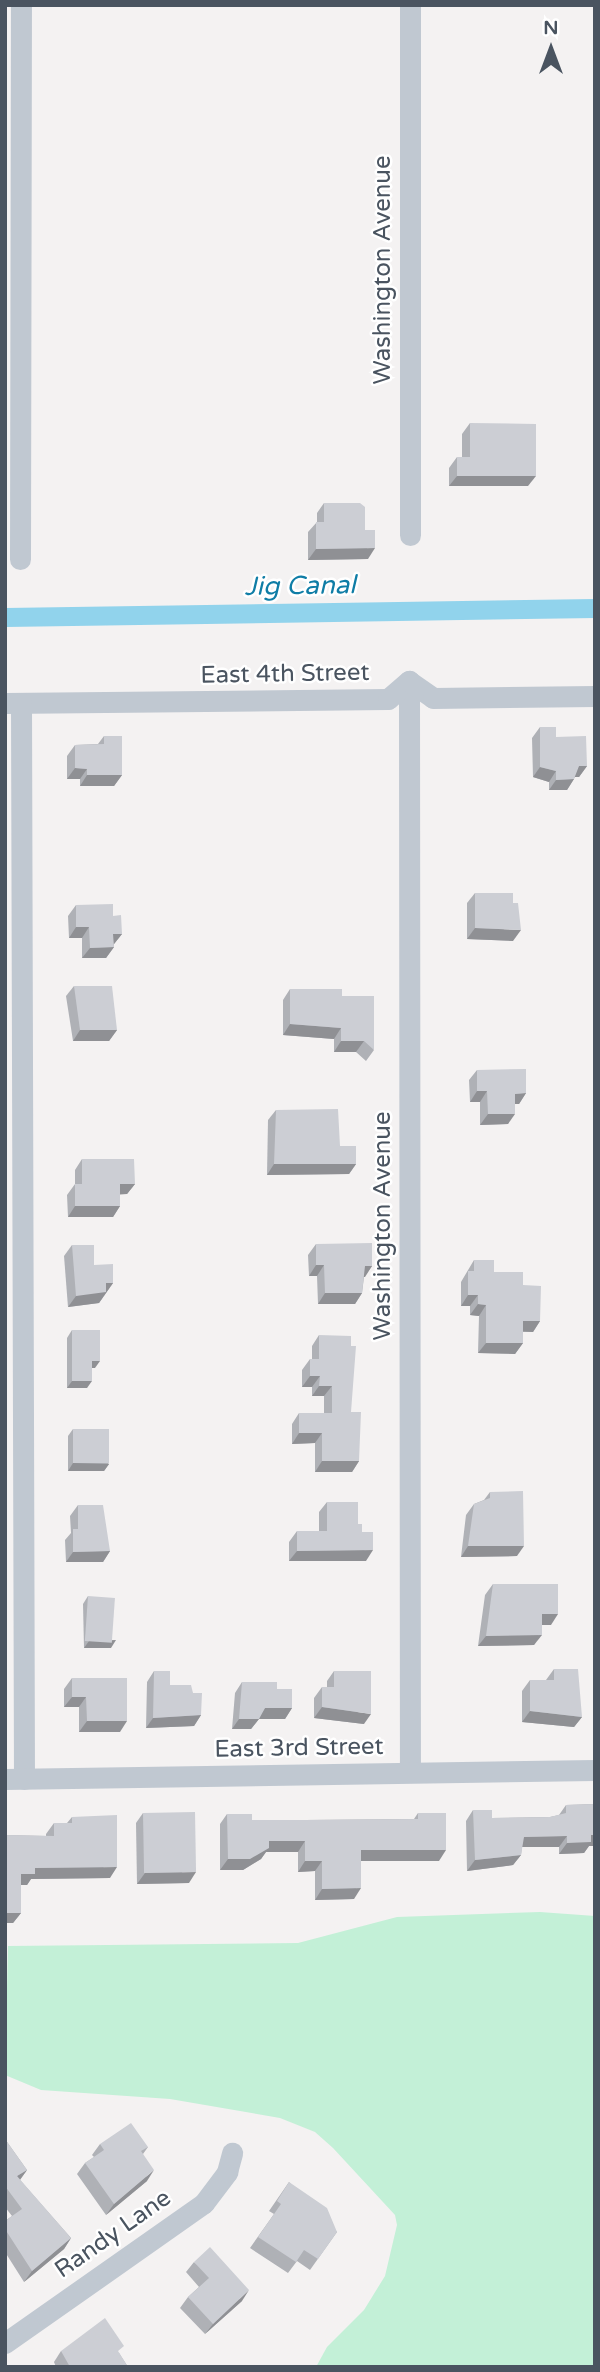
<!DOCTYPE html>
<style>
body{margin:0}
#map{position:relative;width:600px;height:2372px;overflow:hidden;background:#f4f2f2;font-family:"Varela Round",sans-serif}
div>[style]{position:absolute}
.green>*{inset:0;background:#c3f0d7}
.canal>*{height:19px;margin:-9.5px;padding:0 9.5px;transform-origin:9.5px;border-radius:9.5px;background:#91d3ec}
.street>*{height:21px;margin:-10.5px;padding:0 10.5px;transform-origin:10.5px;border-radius:10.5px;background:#c0c8d1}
.wall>*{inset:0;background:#afb1b6}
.shaded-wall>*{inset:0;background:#8f9094}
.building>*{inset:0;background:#ccced4;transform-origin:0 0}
span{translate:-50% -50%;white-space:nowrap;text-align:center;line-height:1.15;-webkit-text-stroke:5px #fff;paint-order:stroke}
.street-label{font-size:24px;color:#4a5460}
.water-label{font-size:26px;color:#0f7da6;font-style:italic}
.frame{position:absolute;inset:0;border:7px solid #4a5460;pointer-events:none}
.north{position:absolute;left:516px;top:14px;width:70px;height:70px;-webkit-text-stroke:5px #fff;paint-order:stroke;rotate:0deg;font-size:19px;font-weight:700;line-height:28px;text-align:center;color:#4a5460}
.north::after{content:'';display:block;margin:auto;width:24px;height:32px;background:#4a5460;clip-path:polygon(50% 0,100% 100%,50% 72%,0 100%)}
</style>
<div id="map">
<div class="green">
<i style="clip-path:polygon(540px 1912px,595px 1916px,595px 2367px,316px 2367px,327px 2347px,364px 2310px,385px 2276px,397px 2225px,395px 2215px,333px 2148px,315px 2132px,280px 2118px,170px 2099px,41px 2090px,5px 2075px,8px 1946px,298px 1943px,397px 1917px)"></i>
</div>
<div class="canal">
<i style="left:5px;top:617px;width:590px;rotate:-0.87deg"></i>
</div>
<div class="street">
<i style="left:410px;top:5px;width:530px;rotate:90deg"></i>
<i style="left:20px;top:559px;width:554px;rotate:-89.9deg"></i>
<i style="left:409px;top:681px;width:1090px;rotate:89.95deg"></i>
<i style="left:5px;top:703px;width:383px;rotate:-0.6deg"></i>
<i style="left:388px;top:699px;width:28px;rotate:-41deg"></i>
<i style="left:409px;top:681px;width:29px;rotate:35deg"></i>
<i style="left:433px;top:698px;width:162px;rotate:-0.7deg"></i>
<i style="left:21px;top:703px;width:1076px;rotate:89.84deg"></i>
<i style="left:5px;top:1779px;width:590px;rotate:-0.87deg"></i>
<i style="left:5px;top:2343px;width:243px;rotate:-35.1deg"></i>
<i style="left:204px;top:2203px;width:39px;rotate:-53deg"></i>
<i style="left:227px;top:2172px;width:20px;rotate:-75deg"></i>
</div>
<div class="wall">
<i style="clip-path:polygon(470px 423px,528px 486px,449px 486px,449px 468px,457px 457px,462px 457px,462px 434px)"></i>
<i style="clip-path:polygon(324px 503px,365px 530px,368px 559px,308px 560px,308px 532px,317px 522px,317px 513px)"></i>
<i style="clip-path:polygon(540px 727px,556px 737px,587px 766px,579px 777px,575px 777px,567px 790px,549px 790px,549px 782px,533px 777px,532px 738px)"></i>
<i style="clip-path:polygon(104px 736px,122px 775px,114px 786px,80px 786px,80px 779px,67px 779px,67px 756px,75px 745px,98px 744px)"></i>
<i style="clip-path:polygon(475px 893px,513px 941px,467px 939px,467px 903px)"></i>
<i style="clip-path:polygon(76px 905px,113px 916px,122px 934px,114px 944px,114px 947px,106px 958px,82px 958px,82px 938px,69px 938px,68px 916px)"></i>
<i style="clip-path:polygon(74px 986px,117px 1030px,109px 1041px,73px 1041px,66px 996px)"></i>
<i style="clip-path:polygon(290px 989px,342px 996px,374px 1050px,366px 1061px,356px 1052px,334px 1052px,334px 1039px,283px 1035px,283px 1000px)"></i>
<i style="clip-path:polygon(477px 1070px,526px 1093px,519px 1104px,515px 1104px,508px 1124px,480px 1125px,480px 1102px,470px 1102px,469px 1080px)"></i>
<i style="clip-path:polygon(276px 1110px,340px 1146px,356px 1164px,349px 1174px,267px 1175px,268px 1120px)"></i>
<i style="clip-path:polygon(82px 1159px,135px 1184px,127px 1194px,120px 1194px,120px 1206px,113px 1217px,68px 1217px,67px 1195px,75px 1184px,75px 1170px)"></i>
<i style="clip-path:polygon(316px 1244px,372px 1266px,364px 1277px,362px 1293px,355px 1304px,318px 1304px,317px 1276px,309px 1276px,308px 1255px)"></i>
<i style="clip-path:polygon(72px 1245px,113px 1283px,99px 1303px,68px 1307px,64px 1256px)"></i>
<i style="clip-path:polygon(474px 1260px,494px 1272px,523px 1285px,540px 1321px,533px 1332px,523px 1332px,523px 1343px,515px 1354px,478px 1353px,479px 1316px,470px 1315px,470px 1306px,461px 1306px,461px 1282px)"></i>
<i style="clip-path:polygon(72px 1330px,95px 1368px,92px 1368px,87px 1388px,67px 1388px,67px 1338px)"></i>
<i style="clip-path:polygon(319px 1335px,351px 1412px,359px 1461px,352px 1472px,315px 1472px,315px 1443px,292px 1444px,292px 1424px,299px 1413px,324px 1413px,324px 1396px,312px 1396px,312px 1387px,302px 1387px,302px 1370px,310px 1359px,312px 1359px,312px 1346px)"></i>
<i style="clip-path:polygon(73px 1429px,109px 1464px,104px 1471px,68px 1471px,68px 1436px)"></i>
<i style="clip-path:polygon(490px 1492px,517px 1556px,461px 1557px,466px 1515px,474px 1504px,484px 1500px)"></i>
<i style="clip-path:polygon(327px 1502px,358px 1524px,362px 1532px,366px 1561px,289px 1561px,289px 1542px,297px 1531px,319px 1531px,319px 1512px)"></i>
<i style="clip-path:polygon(78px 1505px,110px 1551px,103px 1562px,66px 1562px,65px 1540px,71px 1533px,70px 1516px)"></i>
<i style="clip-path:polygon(493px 1584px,551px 1625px,542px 1625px,534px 1645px,478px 1646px,485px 1595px)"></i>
<i style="clip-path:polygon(88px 1596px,111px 1648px,84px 1648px,83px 1604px)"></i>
<i style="clip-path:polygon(554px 1669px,582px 1717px,574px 1727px,522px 1722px,522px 1691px,530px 1680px,546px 1680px)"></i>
<i style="clip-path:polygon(154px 1671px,170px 1685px,193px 1693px,201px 1715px,194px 1726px,146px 1728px,147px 1682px)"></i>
<i style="clip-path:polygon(334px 1671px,364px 1724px,314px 1718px,314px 1698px,322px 1687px,327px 1687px,327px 1681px)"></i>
<i style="clip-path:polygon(72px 1678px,120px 1732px,79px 1732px,79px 1707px,64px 1707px,64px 1689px)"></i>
<i style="clip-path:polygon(242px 1682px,292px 1708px,285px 1719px,259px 1719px,251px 1729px,232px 1729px,235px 1693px)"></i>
<i style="clip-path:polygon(595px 1804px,595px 1846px,589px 1846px,584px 1853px,559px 1854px,559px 1847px,522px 1847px,521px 1855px,513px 1865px,467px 1871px,466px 1821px,473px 1810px,492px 1818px,550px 1817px,559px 1815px,566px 1805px)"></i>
<i style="clip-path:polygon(143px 1813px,189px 1883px,137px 1884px,136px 1823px)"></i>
<i style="clip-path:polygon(418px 1813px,439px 1861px,361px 1861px,354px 1899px,315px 1900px,315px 1871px,298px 1872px,298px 1852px,266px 1852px,261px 1859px,243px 1870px,220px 1870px,220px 1824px,227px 1814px,252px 1820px,305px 1820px,414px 1819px)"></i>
<i style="clip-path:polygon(72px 1817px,110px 1878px,31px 1879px,27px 1885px,21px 1885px,21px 1913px,13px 1923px,5px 1923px,5px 1835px,46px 1836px,46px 1834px,54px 1823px,67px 1823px)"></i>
<i style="clip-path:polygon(5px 2139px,27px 2170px,20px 2180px,71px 2238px,64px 2249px,24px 2282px,5px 2252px,5px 2221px,12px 2216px,5px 2207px)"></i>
<i style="clip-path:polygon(100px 2144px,148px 2147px,143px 2154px,147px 2181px,106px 2215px,77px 2174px,85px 2163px,94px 2157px,92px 2155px)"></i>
<i style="clip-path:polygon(289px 2182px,337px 2232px,310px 2270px,297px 2261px,288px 2273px,250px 2248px,274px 2214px,269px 2211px)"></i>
<i style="clip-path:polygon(194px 2262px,242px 2301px,205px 2334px,180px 2308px,188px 2297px,199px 2287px,186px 2272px)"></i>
<i style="clip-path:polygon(61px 2351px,119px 2353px,128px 2367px,56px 2367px,54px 2362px)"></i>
</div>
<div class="shaded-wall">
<i style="clip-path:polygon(457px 476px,536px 476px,528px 486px,449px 486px)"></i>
<i style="clip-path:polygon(375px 548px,368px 559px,308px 560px,316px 549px)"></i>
<i style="clip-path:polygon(579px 766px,587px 766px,579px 777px,571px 777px)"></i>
<i style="clip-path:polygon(540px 767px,556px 771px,549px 782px,533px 777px)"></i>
<i style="clip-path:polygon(75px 768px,87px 769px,80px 779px,67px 779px)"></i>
<i style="clip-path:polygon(87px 775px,122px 775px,114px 786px,80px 786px)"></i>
<i style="clip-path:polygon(574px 779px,567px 790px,549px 790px,556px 780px)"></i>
<i style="clip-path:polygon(76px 927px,89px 927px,82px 938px,69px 938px)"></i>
<i style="clip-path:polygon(475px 928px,521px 930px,513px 941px,467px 939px)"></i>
<i style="clip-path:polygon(113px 934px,122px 934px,114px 944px,106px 944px)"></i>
<i style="clip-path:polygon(114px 947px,106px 958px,82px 958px,90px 948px)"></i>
<i style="clip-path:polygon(290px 1024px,341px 1028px,334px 1039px,283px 1035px)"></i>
<i style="clip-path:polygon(80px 1030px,117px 1030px,109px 1041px,73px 1041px)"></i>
<i style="clip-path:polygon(341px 1041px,364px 1041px,356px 1052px,334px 1052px)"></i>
<i style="clip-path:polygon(477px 1091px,487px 1091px,480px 1102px,470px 1102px)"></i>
<i style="clip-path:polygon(526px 1093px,519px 1104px,507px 1104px,515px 1094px)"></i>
<i style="clip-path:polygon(488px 1114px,515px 1114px,508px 1124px,480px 1125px)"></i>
<i style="clip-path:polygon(274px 1164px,356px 1164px,349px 1174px,267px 1175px)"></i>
<i style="clip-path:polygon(120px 1184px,135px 1184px,127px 1194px,113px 1195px)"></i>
<i style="clip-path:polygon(75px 1206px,120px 1206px,113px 1217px,68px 1217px)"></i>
<i style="clip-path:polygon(316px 1265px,324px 1265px,317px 1276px,309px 1276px)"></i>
<i style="clip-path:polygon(365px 1266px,372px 1266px,365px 1277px,357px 1277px)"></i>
<i style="clip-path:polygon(106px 1283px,113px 1283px,99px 1303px,68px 1307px,76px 1296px)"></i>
<i style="clip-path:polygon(325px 1293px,362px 1293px,355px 1304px,318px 1304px)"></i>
<i style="clip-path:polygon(468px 1295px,478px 1295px,470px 1306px,461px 1306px)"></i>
<i style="clip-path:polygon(478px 1304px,486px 1305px,479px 1316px,470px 1315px)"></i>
<i style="clip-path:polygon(523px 1321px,540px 1321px,533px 1332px,516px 1331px)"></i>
<i style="clip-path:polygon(486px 1343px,523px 1343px,515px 1354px,478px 1353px)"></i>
<i style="clip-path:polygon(92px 1361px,100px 1361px,95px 1368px,87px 1368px)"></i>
<i style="clip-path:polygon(310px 1376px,320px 1376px,312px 1387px,302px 1387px)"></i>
<i style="clip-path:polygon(72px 1381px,92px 1381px,87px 1388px,67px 1388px)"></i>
<i style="clip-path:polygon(319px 1386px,332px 1386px,324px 1396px,312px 1396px)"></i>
<i style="clip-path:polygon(299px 1433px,322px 1433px,315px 1443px,292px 1444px)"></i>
<i style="clip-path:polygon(322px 1461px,359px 1461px,352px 1472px,315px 1472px)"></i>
<i style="clip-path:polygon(73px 1463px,109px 1464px,104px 1471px,68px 1471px)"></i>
<i style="clip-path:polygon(468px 1546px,524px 1546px,517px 1556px,461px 1557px)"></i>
<i style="clip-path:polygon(373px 1550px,366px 1561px,289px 1561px,297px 1551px)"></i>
<i style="clip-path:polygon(110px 1551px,103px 1562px,66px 1562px,73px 1552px)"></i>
<i style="clip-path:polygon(542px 1614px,558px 1614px,551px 1625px,534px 1625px)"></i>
<i style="clip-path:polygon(542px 1635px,534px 1645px,478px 1646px,486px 1636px)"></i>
<i style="clip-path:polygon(116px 1640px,111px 1648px,84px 1648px,89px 1641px)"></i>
<i style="clip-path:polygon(72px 1697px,86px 1697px,79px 1707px,64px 1707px)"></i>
<i style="clip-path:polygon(322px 1707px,371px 1714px,364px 1724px,314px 1718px)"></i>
<i style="clip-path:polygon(265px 1708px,292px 1708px,285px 1719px,257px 1719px)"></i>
<i style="clip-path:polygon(530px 1711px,582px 1717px,574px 1727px,522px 1722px)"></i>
<i style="clip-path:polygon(201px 1715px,194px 1726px,146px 1728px,153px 1718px)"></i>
<i style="clip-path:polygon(239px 1719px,259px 1719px,251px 1729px,232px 1729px)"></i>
<i style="clip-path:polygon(87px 1721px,127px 1721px,120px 1732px,79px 1732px)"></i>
<i style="clip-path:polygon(591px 1835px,595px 1835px,595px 1846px,589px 1846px,584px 1853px,559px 1854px,567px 1843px)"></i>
<i style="clip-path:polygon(567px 1836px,559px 1847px,516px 1847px,524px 1837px)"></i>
<i style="clip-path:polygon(269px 1841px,305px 1841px,298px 1852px,266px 1852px,261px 1859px,243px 1870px,220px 1870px,228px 1859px)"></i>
<i style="clip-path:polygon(361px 1850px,446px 1850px,439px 1861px,353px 1861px)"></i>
<i style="clip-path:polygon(521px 1855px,513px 1865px,467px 1871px,475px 1860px)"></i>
<i style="clip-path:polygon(305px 1861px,322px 1861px,315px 1871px,298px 1872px)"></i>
<i style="clip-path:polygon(117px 1867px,110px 1878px,31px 1879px,27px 1885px,13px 1885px,21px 1874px,35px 1868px)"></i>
<i style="clip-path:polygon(196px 1872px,189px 1883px,137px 1884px,145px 1873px)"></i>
<i style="clip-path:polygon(361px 1888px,354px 1899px,315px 1900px,322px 1889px)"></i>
<i style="clip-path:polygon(5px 1913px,21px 1913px,13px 1923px,5px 1923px)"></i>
<i style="clip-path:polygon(27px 2170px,19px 2181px,17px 2176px)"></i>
<i style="clip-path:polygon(154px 2170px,147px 2181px,106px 2215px,114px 2204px)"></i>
<i style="clip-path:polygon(71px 2238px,64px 2249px,24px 2282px,32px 2271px)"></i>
<i style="clip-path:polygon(249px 2290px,242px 2301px,205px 2334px,213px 2324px)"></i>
</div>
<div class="building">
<i style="clip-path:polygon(470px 423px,536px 424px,536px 476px,457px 476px,457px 457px,470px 457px)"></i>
<i style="clip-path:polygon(324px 503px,360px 503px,365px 507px,365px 530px,375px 530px,375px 548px,316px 549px,316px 522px,324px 522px)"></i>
<i style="clip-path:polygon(540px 727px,556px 727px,556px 737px,586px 736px,587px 766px,579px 766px,574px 779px,556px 780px,556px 771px,540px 767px)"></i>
<i style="clip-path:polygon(104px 736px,122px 736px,122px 775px,87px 775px,87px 769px,75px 768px,75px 745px,104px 744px)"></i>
<i style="clip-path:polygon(475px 893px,513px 893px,513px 903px,518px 903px,521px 930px,475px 928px)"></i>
<i style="clip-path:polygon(113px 904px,113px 916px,121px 915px,122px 934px,113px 934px,114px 947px,90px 948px,89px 927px,76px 927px,76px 905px)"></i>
<i style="clip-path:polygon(74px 986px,112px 986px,117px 1030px,80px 1030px)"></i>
<i style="clip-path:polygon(290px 989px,342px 989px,342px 996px,374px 996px,374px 1050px,364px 1041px,341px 1041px,341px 1028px,290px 1024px)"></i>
<i style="clip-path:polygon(526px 1069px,526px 1093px,515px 1094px,515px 1114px,488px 1114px,487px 1091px,477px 1091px,477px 1070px)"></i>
<i style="clip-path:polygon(338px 1109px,340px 1146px,356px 1146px,356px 1164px,274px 1164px,276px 1110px)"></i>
<i style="clip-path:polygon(82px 1159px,134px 1159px,135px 1184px,120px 1184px,120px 1206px,75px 1206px,75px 1184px,82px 1184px)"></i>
<i style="clip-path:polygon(372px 1243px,372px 1266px,365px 1266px,362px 1293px,325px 1293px,324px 1265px,316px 1265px,316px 1244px)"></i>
<i style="clip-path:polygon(72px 1245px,94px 1245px,94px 1265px,113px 1264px,113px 1283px,106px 1283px,106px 1292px,76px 1296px)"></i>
<i style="clip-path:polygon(474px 1260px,494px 1260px,494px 1272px,523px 1272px,523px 1285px,541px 1286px,540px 1321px,523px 1321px,523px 1343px,486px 1343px,486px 1305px,478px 1304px,478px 1295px,468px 1295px,468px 1271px,474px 1271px)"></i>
<i style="clip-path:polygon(72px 1330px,100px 1330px,100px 1361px,92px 1361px,92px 1381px,72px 1381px)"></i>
<i style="clip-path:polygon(319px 1335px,351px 1336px,351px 1346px,356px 1346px,351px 1412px,361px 1412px,359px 1461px,322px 1461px,322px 1433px,299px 1433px,299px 1413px,332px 1413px,332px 1386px,319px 1386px,320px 1376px,310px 1376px,310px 1359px,319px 1359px)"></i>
<i style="left:73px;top:1429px;width:36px;height:34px"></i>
<i style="clip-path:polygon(523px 1491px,524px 1546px,468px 1546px,474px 1504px,490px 1498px,490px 1492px)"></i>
<i style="clip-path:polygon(327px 1502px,358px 1502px,358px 1524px,362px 1524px,362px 1532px,373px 1532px,373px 1550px,297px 1551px,297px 1531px,327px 1531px)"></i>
<i style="clip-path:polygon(78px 1505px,103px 1505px,110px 1551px,73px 1552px,73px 1529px,78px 1529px)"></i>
<i style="clip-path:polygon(493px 1584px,558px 1584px,558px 1614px,542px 1614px,542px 1635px,486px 1636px)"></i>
<i style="left:88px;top:1596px;width:27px;height:45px;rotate:4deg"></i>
<i style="clip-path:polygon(554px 1669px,578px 1669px,582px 1717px,530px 1711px,530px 1680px,554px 1680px)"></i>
<i style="clip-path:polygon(154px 1671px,170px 1671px,170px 1685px,191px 1685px,193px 1693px,202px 1693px,201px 1715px,153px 1718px)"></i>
<i style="clip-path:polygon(334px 1671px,371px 1671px,371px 1714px,322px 1707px,322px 1687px,334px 1687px)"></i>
<i style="clip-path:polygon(72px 1678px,127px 1678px,127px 1721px,87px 1721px,86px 1697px,72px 1697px)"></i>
<i style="clip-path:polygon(242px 1682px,277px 1682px,277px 1689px,292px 1689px,292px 1708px,265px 1708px,259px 1719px,239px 1719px)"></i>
<i style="clip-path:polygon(595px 1804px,595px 1835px,591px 1835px,591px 1842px,567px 1843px,567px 1836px,524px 1837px,521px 1855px,475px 1860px,473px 1810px,492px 1810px,492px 1818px,550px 1817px,566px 1813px,566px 1805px)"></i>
<i style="left:195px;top:1812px;width:60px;height:52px;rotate:89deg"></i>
<i style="clip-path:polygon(418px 1813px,446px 1813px,446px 1850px,361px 1850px,361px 1888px,322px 1889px,322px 1861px,305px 1861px,305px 1841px,269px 1841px,269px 1848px,250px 1859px,228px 1859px,227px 1814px,252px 1814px,252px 1820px,305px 1820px,418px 1819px)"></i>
<i style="clip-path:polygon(117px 1815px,117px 1867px,35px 1868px,35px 1874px,21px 1874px,21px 1913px,5px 1913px,5px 1835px,54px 1836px,54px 1823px,72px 1823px,72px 1817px)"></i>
<i style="clip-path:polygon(131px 2123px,148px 2147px,141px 2151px,154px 2170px,114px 2204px,85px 2163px,104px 2150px,100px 2144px)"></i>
<i style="clip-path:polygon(5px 2139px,27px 2170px,17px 2176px,71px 2238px,32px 2271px,5px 2229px,5px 2221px,22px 2209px,5px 2186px)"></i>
<i style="clip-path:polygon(289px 2182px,327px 2208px,337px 2232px,318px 2259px,304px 2250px,296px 2262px,258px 2237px,281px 2204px,277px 2201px)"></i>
<i style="clip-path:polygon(210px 2247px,249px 2290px,213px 2324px,188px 2297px,209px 2278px,194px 2262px)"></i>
<i style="clip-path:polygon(105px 2318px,124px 2346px,118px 2351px,128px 2367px,70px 2367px,61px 2351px)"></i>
</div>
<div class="street-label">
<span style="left:383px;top:270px;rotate:-90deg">Washington Avenue</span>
<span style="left:285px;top:674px;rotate:-1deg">East 4th Street</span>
<span style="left:383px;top:1226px;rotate:-90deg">Washington Avenue</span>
<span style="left:299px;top:1748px;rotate:-1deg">East 3rd Street</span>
<span style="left:113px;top:2234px;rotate:-35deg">Randy Lane</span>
</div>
<div class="water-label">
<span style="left:300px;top:586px;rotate:-1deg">Jig Canal</span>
</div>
<div class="frame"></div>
<div class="north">N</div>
</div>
